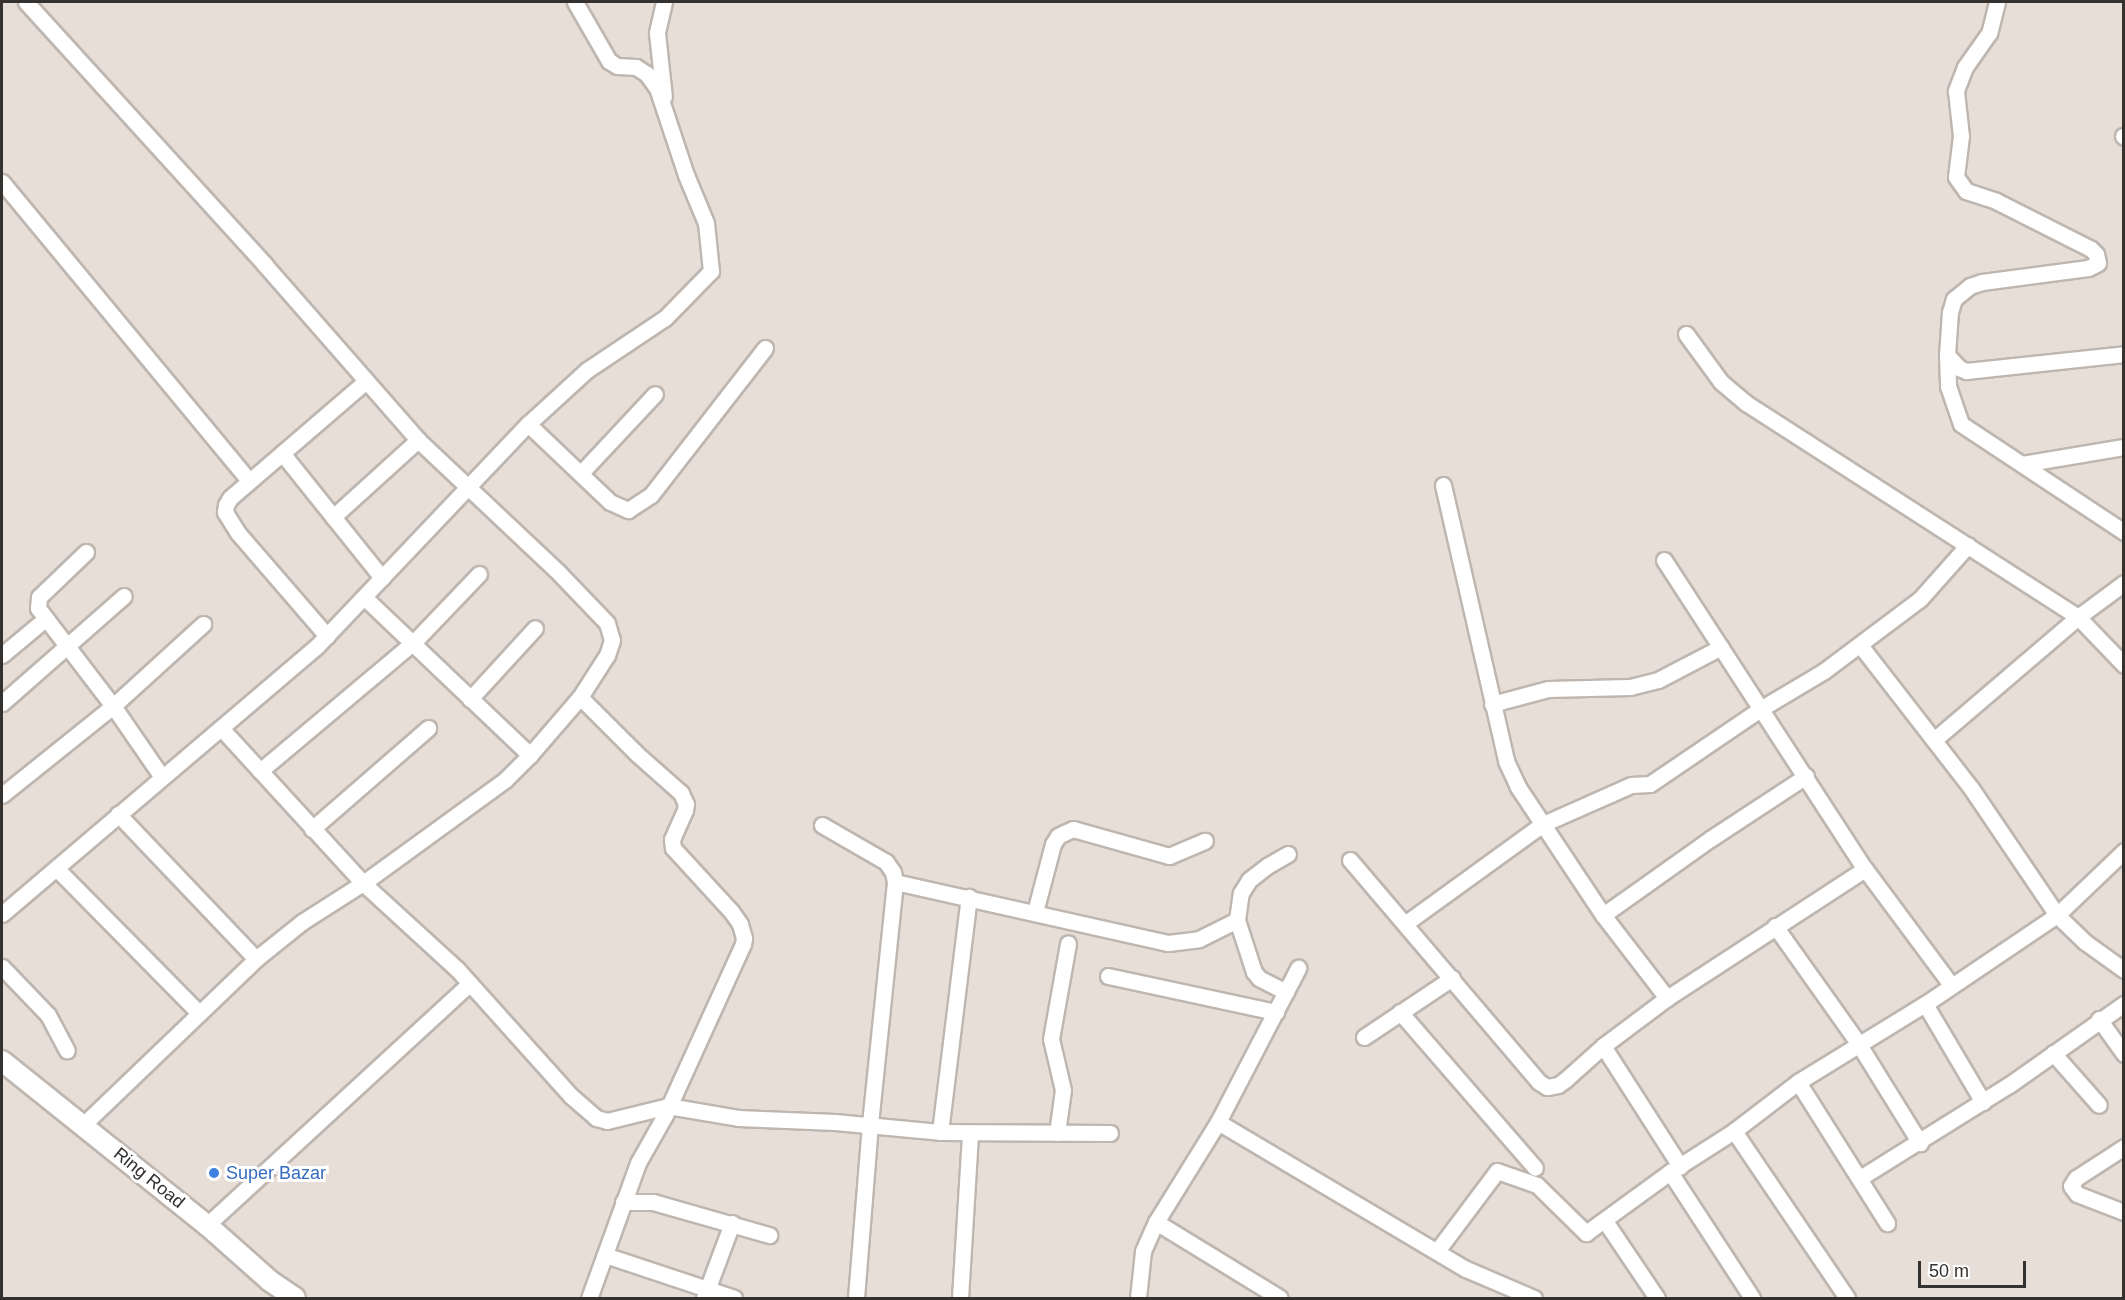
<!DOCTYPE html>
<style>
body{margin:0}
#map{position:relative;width:2125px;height:1300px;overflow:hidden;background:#e6ded7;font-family:Arial,sans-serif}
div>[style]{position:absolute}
.roads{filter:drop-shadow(2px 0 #beb6af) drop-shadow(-2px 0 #beb6af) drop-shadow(0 2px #beb6af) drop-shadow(0 -2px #beb6af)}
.minor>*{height:15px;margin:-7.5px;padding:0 7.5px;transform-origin:7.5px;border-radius:7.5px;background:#fff}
.major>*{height:20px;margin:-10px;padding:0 10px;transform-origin:10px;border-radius:10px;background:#fff}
.dots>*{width:16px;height:16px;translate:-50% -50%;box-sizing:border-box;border:3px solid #fff;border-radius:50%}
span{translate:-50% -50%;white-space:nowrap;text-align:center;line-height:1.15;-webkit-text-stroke:6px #fff;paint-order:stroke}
.shop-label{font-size:18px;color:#366cbe}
.left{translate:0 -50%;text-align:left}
.street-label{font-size:18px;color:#34312f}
.frame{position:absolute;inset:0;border:3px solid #34312f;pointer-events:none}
.scale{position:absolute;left:1918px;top:1261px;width:108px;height:27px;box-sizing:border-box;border:3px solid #34312f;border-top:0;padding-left:8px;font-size:18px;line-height:21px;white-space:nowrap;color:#34312f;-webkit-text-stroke:4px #fff;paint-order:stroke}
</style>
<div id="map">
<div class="roads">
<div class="minor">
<i style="left:26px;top:2px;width:355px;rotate:47.7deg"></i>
<i style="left:265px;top:265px;width:232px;rotate:48.8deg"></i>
<i style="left:418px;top:440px;width:194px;rotate:43.3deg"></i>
<i style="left:559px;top:573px;width:69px;rotate:46.2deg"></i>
<i style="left:607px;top:623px;width:18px;rotate:74deg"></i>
<i style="left:612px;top:640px;width:16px;rotate:108deg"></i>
<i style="left:607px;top:655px;width:50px;rotate:122.7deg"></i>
<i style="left:580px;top:697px;width:77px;rotate:130.8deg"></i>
<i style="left:530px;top:755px;width:35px;rotate:135deg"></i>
<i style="left:505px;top:780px;width:175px;rotate:144deg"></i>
<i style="left:363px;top:883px;width:72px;rotate:147.4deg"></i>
<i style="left:302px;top:922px;width:59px;rotate:141.2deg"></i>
<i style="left:256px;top:959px;width:240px;rotate:136.2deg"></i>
<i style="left:664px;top:2px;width:32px;rotate:103deg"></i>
<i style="left:657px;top:33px;width:64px;rotate:83.8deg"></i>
<i style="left:1997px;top:2px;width:32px;rotate:104deg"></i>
<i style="left:1989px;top:33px;width:42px;rotate:125.2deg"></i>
<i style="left:1965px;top:67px;width:26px;rotate:111deg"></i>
<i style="left:1956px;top:91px;width:45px;rotate:83.7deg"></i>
<i style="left:1961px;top:136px;width:41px;rotate:97deg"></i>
<i style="left:1956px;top:177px;width:17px;rotate:54deg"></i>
<i style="left:1966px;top:191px;width:32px;rotate:18deg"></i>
<i style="left:1996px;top:201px;width:106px;rotate:26.8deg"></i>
<i style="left:2091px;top:249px;width:7px;rotate:45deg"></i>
<i style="left:2096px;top:254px;width:9px;rotate:77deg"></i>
<i style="left:2098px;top:263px;width:11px;rotate:153deg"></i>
<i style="left:2088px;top:268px;width:107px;rotate:172.5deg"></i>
<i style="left:1982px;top:282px;width:13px;rotate:162deg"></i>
<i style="left:1970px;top:286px;width:21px;rotate:141deg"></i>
<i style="left:1954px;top:299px;width:14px;rotate:107deg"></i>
<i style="left:1950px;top:312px;width:43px;rotate:94deg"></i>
<i style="left:1947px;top:355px;width:18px;rotate:47deg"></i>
<i style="left:1959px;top:368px;width:8px;rotate:23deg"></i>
<i style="left:1966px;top:371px;width:159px;rotate:-6.1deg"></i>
<i style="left:2123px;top:136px;width:1px;rotate:45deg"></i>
<i style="left:2px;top:182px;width:388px;rotate:50.4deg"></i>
<i style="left:1686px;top:334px;width:59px;rotate:53.9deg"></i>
<i style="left:1721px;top:382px;width:33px;rotate:40deg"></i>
<i style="left:1746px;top:403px;width:395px;rotate:32.8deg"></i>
<i style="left:2078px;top:617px;width:66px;rotate:46.2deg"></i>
<i style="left:1947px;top:355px;width:31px;rotate:88deg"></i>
<i style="left:1948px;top:386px;width:40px;rotate:71.1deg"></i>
<i style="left:1961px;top:424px;width:196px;rotate:33.5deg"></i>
<i style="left:528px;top:424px;width:113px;rotate:43.6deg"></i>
<i style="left:610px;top:502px;width:20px;rotate:24deg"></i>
<i style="left:628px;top:510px;width:27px;rotate:-33deg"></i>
<i style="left:651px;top:495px;width:186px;rotate:-52.2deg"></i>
<i style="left:282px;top:453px;width:160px;rotate:51.3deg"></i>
<i style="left:2022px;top:464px;width:103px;rotate:-9.5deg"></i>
<i style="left:581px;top:473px;width:108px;rotate:-46.9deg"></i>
<i style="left:1443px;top:485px;width:283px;rotate:77.1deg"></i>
<i style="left:1506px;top:761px;width:29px;rotate:65deg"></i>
<i style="left:1518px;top:787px;width:154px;rotate:56.4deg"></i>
<i style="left:333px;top:517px;width:115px;rotate:-42.2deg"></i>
<i style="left:86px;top:552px;width:65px;rotate:136.2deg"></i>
<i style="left:39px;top:597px;width:11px;rotate:95deg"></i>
<i style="left:38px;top:608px;width:123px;rotate:52.6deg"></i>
<i style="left:113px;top:706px;width:86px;rotate:55.4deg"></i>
<i style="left:1664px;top:560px;width:369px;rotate:57deg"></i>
<i style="left:1865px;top:869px;width:144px;rotate:53.4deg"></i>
<i style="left:365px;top:598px;width:228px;rotate:43.6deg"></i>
<i style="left:327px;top:636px;width:136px;rotate:-130.8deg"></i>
<i style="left:238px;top:533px;width:25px;rotate:-122deg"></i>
<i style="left:225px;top:512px;width:7px;rotate:-82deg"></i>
<i style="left:226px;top:505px;width:8px;rotate:-60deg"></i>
<i style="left:230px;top:498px;width:179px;rotate:-40.7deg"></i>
<i style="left:1860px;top:645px;width:181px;rotate:52.2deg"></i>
<i style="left:1971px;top:788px;width:153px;rotate:55.9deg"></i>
<i style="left:2057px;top:915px;width:39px;rotate:44deg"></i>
<i style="left:2085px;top:942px;width:48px;rotate:35.7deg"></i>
<i style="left:2px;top:655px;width:55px;rotate:-39.8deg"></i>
<i style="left:580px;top:697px;width:81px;rotate:45deg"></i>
<i style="left:637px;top:754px;width:59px;rotate:41.6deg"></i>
<i style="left:681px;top:793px;width:12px;rotate:66deg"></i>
<i style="left:686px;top:804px;width:6px;rotate:99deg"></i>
<i style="left:685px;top:810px;width:32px;rotate:114deg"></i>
<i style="left:672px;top:839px;width:9px;rotate:84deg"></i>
<i style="left:673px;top:848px;width:86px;rotate:47.4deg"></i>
<i style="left:731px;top:911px;width:16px;rotate:55deg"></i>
<i style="left:740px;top:924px;width:15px;rotate:74deg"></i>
<i style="left:744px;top:938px;width:6px;rotate:99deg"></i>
<i style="left:743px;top:944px;width:188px;rotate:114.5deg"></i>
<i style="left:665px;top:1115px;width:55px;rotate:119.4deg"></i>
<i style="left:638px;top:1163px;width:144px;rotate:109.9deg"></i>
<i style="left:470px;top:699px;width:96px;rotate:-47.5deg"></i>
<i style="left:2px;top:703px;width:162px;rotate:-41.3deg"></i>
<i style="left:1492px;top:704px;width:58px;rotate:-15deg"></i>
<i style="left:1548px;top:689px;width:82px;rotate:-1.4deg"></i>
<i style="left:1630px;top:687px;width:29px;rotate:-14deg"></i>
<i style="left:1658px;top:680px;width:71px;rotate:-27.6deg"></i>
<i style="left:221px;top:728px;width:210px;rotate:47.5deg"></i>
<i style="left:363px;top:883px;width:127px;rotate:42.5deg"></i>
<i style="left:457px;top:969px;width:171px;rotate:48.1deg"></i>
<i style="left:571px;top:1096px;width:33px;rotate:41deg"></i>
<i style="left:596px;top:1118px;width:11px;rotate:15deg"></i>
<i style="left:607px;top:1121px;width:63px;rotate:-13.8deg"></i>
<i style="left:668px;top:1106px;width:71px;rotate:9.7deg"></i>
<i style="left:738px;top:1118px;width:97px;rotate:2.4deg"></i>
<i style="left:835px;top:1122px;width:105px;rotate:5.4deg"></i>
<i style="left:940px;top:1132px;width:170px;rotate:0.3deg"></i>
<i style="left:1934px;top:740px;width:189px;rotate:-40.5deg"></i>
<i style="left:2078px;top:617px;width:57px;rotate:-36.5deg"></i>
<i style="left:260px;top:771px;width:201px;rotate:-40deg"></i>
<i style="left:414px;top:642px;width:94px;rotate:-46.3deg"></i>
<i style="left:1806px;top:776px;width:115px;rotate:146.7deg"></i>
<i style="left:1710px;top:839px;width:131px;rotate:144.6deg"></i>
<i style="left:1603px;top:915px;width:105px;rotate:52.4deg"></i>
<i style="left:1667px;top:998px;width:236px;rotate:-33.1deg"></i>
<i style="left:2px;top:795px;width:142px;rotate:-38.7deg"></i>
<i style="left:113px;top:706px;width:122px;rotate:-42.3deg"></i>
<i style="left:118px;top:814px;width:200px;rotate:46.4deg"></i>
<i style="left:822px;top:825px;width:74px;rotate:30deg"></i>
<i style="left:886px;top:862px;width:12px;rotate:55deg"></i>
<i style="left:893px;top:872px;width:10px;rotate:79deg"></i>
<i style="left:895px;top:882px;width:243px;rotate:95.9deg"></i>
<i style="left:870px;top:1124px;width:175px;rotate:94.6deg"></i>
<i style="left:312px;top:829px;width:154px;rotate:-41deg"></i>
<i style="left:1350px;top:860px;width:292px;rotate:49.6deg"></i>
<i style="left:1539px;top:1082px;width:9px;rotate:32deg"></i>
<i style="left:1547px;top:1087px;width:11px;rotate:-10deg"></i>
<i style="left:1558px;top:1085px;width:9px;rotate:-36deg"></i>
<i style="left:1565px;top:1080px;width:51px;rotate:-41.8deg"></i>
<i style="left:1603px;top:1046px;width:80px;rotate:-36.9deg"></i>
<i style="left:56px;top:868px;width:204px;rotate:45.4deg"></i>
<i style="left:895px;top:882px;width:280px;rotate:12.6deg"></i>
<i style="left:1168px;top:943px;width:31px;rotate:-7deg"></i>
<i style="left:1199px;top:939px;width:42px;rotate:-26.6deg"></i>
<i style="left:1035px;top:912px;width:70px;rotate:-75.2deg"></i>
<i style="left:1053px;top:844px;width:9px;rotate:-58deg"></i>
<i style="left:1058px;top:836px;width:7px;rotate:-27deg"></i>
<i style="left:1064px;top:833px;width:10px;rotate:-24deg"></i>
<i style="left:1073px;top:829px;width:100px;rotate:15.7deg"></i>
<i style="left:1169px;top:856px;width:39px;rotate:-23deg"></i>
<i style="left:2px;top:914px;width:414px;rotate:-40.4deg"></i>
<i style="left:317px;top:646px;width:306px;rotate:-46.5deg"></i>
<i style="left:528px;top:424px;width:80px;rotate:-42.5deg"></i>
<i style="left:587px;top:370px;width:94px;rotate:-33.7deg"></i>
<i style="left:665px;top:318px;width:66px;rotate:-45.6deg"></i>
<i style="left:711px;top:271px;width:48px;rotate:-95.9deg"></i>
<i style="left:706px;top:223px;width:52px;rotate:-112.6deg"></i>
<i style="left:686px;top:175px;width:92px;rotate:-108.4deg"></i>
<i style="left:657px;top:88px;width:17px;rotate:-126deg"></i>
<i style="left:647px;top:74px;width:13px;rotate:-148deg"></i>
<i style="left:636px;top:67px;width:19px;rotate:-177deg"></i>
<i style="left:617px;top:66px;width:9px;rotate:-148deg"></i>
<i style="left:609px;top:61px;width:68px;rotate:-120deg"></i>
<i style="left:1406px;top:923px;width:169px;rotate:-35.9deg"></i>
<i style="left:1543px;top:824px;width:96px;rotate:-23.9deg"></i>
<i style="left:1631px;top:785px;width:19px;rotate:-3deg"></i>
<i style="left:1650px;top:784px;width:135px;rotate:-34.2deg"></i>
<i style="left:1762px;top:708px;width:72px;rotate:-30.8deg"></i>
<i style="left:1824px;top:671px;width:120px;rotate:-36.9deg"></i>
<i style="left:1920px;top:599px;width:72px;rotate:-48.4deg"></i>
<i style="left:1775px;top:926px;width:143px;rotate:54.6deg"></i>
<i style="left:1858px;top:1043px;width:118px;rotate:58.2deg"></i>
<i style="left:2px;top:967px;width:66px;rotate:46.2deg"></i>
<i style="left:48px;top:1015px;width:40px;rotate:62deg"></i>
<i style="left:1108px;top:976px;width:172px;rotate:12.1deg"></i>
<i style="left:1286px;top:992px;width:30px;rotate:-153deg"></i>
<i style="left:1259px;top:978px;width:8px;rotate:-130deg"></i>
<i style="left:1254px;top:972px;width:55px;rotate:-108.1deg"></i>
<i style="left:1237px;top:920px;width:27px;rotate:-82deg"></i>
<i style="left:1241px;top:893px;width:15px;rotate:-58deg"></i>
<i style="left:1249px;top:880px;width:23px;rotate:-38deg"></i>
<i style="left:1267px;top:866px;width:24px;rotate:-30deg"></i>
<i style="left:1925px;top:1004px;width:114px;rotate:59.4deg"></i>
<i style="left:1400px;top:1012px;width:206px;rotate:49.1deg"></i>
<i style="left:2099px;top:1019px;width:43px;rotate:54.5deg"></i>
<i style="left:1364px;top:1037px;width:106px;rotate:-33.8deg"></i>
<i style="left:1603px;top:1046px;width:143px;rotate:57.3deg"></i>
<i style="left:2053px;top:1053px;width:69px;rotate:48.5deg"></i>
<i style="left:1798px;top:1082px;width:167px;rotate:57.7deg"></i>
<i style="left:1218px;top:1122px;width:288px;rotate:30.7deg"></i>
<i style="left:1466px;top:1269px;width:74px;rotate:23.1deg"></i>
<i style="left:1734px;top:1131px;width:202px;rotate:55.9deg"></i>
<i style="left:940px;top:1132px;width:237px;rotate:-83deg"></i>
<i style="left:1057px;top:1133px;width:43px;rotate:-82.1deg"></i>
<i style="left:1063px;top:1090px;width:52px;rotate:-103.2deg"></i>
<i style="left:1051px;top:1039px;width:97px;rotate:-79.9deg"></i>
<i style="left:2124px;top:1147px;width:57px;rotate:147.1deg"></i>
<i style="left:2076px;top:1178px;width:9px;rotate:122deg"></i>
<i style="left:2071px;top:1186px;width:10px;rotate:53deg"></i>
<i style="left:2077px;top:1194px;width:50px;rotate:21deg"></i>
<i style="left:1670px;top:1172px;width:150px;rotate:56.9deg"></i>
<i style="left:1860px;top:1178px;width:176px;rotate:-32deg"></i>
<i style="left:2009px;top:1085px;width:141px;rotate:-35.2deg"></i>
<i style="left:623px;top:1202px;width:30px"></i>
<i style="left:653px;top:1202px;width:121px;rotate:15.9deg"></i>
<i style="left:1605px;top:1221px;width:93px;rotate:56deg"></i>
<i style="left:1156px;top:1222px;width:145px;rotate:31.5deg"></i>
<i style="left:207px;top:1225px;width:357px;rotate:-42.6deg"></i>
<i style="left:1437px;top:1251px;width:100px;rotate:-53.1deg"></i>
<i style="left:1497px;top:1171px;width:42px;rotate:19.3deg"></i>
<i style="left:1537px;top:1185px;width:69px;rotate:44.4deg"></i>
<i style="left:1586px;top:1233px;width:104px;rotate:-36deg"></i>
<i style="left:1670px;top:1172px;width:76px;rotate:-32.6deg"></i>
<i style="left:1734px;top:1131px;width:81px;rotate:-37.4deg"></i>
<i style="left:1798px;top:1082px;width:149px;rotate:-31.6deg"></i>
<i style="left:1925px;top:1004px;width:159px;rotate:-34deg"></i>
<i style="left:2057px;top:915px;width:93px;rotate:-43.7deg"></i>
<i style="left:605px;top:1255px;width:136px;rotate:18.4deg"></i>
<i style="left:704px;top:1298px;width:80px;rotate:-69.5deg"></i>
<i style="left:960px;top:1298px;width:165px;rotate:-86.5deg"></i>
<i style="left:1138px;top:1298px;width:47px;rotate:-83.9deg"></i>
<i style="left:1143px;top:1251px;width:32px;rotate:-66deg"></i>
<i style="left:1156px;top:1222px;width:118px;rotate:-58.2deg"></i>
<i style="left:1218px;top:1122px;width:174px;rotate:-62.5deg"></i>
</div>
<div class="major">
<i style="left:2px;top:1061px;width:263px;rotate:38.7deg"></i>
<i style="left:207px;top:1225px;width:84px;rotate:41.6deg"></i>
<i style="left:270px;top:1281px;width:30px;rotate:34deg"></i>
</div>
</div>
<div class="dots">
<i style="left:214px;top:1173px;background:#3f7fe0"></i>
</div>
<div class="shop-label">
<span class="left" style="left:226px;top:1173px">Super Bazar</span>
</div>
<div class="street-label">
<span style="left:149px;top:1178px;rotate:39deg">Ring Road</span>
</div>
<div class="frame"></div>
<div class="scale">50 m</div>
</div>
